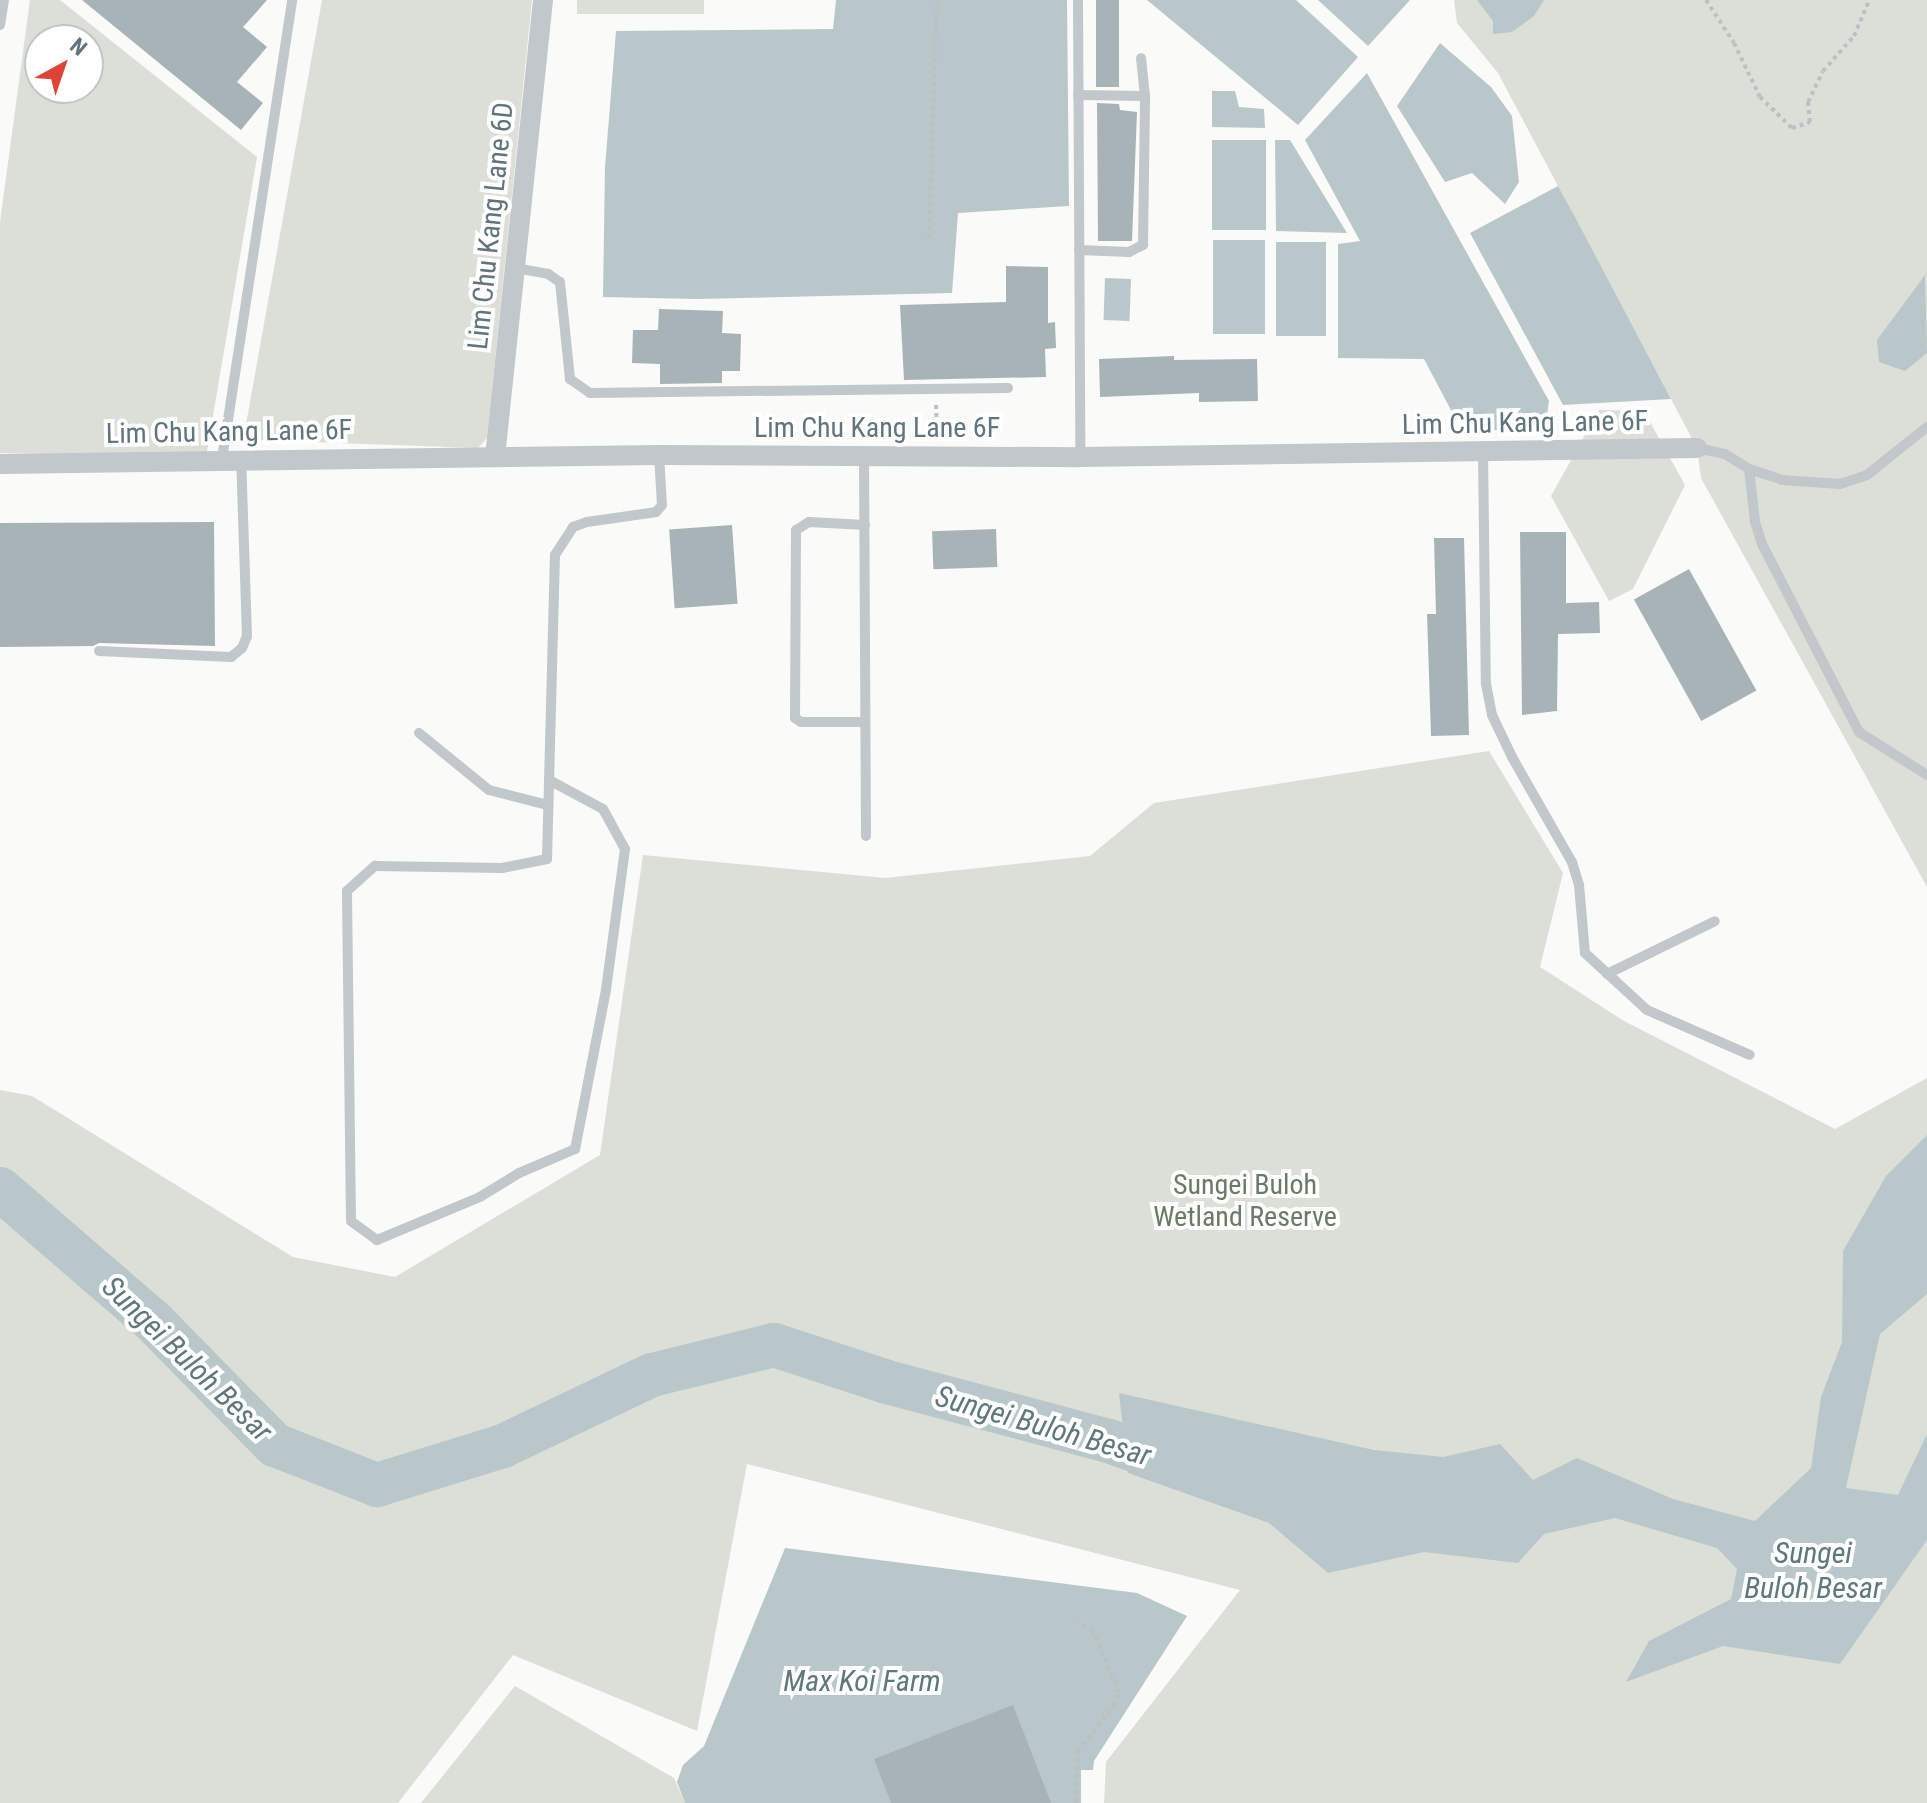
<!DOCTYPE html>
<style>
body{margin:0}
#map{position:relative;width:1927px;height:1803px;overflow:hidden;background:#fafaf8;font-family:"Roboto Condensed",sans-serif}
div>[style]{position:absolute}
.green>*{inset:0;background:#dbdfd7;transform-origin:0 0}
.water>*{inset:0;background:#b9c7ca;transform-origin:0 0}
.river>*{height:44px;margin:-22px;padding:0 22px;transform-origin:22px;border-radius:22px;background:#b9c7ca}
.building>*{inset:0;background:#a8b3b7;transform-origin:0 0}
.path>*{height:4px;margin-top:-2px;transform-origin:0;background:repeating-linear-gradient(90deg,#bcc0c2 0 4px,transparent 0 8px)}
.lane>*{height:10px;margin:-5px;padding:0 5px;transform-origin:5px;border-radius:5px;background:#c1c7ca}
.street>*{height:20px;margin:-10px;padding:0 10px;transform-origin:10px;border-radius:10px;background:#c1c7ca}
span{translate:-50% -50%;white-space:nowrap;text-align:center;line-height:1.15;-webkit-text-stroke:8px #fff;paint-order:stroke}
.street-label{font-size:28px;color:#61747c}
.park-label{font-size:28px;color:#6b7a65}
.water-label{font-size:30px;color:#60787c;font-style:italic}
.north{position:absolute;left:24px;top:24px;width:80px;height:80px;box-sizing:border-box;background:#fff;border:2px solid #c0c7cb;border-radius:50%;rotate:40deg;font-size:22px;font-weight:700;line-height:32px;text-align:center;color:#61747c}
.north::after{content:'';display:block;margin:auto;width:28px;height:36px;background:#dd4435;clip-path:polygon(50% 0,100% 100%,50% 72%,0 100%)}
</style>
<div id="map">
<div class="green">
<i style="clip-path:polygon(evenodd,30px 0,60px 0,257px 157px,206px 457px,0 453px,0 222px,30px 0,40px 40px,88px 40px,88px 88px,40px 88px,40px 40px)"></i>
<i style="clip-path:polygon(322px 0,532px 0,487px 438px,478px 448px,254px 440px,245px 430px)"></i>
<i style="left:577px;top:0;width:127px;height:14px"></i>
<i style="clip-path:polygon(1454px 0,1927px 0,1927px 887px,1701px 478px,1697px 448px,1498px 73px,1457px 23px)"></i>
<i style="clip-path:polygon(1599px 410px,1644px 411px,1685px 485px,1633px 589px,1609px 601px,1551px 496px)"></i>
<i style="clip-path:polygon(1489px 751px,1563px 873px,1540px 967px,1624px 1021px,1835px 1129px,1927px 1078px,1927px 1803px,1104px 1803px,1106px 1762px,1240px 1590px,747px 1464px,697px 1731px,513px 1655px,398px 1803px,0 1803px,0 1090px,32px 1096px,293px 1257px,395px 1277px,600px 1155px,643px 855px,885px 878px,1090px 856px,1154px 803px)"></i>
<i style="clip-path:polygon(515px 1686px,674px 1778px,685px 1803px,421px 1803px)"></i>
</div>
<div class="water">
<i style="clip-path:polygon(836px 0,1067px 0,1069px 206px,958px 213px,952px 293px,698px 299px,603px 297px,605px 167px,616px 31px,833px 29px)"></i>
<i style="clip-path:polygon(1147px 0,1296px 0,1358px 57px,1298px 125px)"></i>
<i style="clip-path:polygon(1318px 0,1410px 0,1368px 46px)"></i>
<i style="clip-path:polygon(1477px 0,1544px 0,1534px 16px,1512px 32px,1493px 34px,1493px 21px)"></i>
<i style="clip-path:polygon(1440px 43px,1491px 87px,1512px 116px,1519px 182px,1505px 204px,1472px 173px,1445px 182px,1397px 106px)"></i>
<i style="clip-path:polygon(1367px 73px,1549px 401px,1545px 429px,1462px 431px,1424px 359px,1338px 358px,1338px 244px,1360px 241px,1305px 140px)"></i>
<i style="clip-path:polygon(1212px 91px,1235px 91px,1239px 107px,1264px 109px,1265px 128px,1212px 127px)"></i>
<i style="left:1212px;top:140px;width:54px;height:90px"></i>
<i style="clip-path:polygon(1275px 140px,1290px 140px,1347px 233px,1276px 231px)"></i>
<i style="clip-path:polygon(1558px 186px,1575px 217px,1671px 399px,1563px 405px,1470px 233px)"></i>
<i style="left:1213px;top:240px;width:52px;height:94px"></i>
<i style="left:1276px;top:242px;width:50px;height:94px"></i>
<i style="clip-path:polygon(1925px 275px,1927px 353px,1905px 371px,1879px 362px,1877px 340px)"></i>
<i style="left:1105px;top:278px;width:26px;height:42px;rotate:2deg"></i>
<i style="clip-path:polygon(1927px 1135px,1927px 1294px,1880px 1334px,1846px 1488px,1898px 1495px,1927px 1434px,1927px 1540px,1840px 1664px,1723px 1646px,1626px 1682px,1649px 1641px,1731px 1599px,1737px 1569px,1717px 1548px,1615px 1518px,1544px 1534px,1518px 1563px,1424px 1552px,1328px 1573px,1269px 1523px,1128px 1473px,1119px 1393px,1374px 1450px,1443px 1457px,1500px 1444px,1533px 1480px,1577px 1458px,1673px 1499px,1755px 1521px,1811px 1468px,1821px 1397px,1842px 1342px,1843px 1251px,1886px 1176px)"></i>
<i style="clip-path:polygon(785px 1548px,1137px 1593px,1187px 1616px,1094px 1761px,1093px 1770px,1081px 1770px,1081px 1803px,685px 1803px,677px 1782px,683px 1765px,704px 1746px)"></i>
</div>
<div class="river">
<i style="left:0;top:1189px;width:203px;rotate:40.8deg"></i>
<i style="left:154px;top:1322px;width:173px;rotate:45.5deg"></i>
<i style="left:275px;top:1445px;width:110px;rotate:21.4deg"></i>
<i style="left:377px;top:1485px;width:132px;rotate:-17.2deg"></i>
<i style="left:503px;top:1446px;width:165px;rotate:-25.5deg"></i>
<i style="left:652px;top:1375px;width:126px;rotate:-13.8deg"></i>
<i style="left:774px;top:1345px;width:119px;rotate:18.1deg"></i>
<i style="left:887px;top:1382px;width:230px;rotate:14.9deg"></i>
<i style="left:1109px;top:1441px;width:77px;rotate:19.9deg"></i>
</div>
<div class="building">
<i style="clip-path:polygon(82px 0,267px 0,243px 27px,267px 47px,237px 82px,263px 103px,241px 130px)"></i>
<i style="left:1096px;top:0;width:23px;height:87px"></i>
<i style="clip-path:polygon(1097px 103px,1119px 104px,1120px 110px,1137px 112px,1132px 241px,1098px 241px)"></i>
<i style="clip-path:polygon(1006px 266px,1048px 267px,1048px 323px,1055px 322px,1056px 348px,1045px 349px,1046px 377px,904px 380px,900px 305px,1006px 302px)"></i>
<i style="clip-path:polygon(659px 309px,723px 311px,722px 333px,741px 334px,740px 371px,722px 371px,722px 383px,660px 384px,660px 364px,632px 363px,633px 330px,658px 330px)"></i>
<i style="clip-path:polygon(1174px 356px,1174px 360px,1257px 359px,1258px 401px,1199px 402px,1199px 393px,1100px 397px,1099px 359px)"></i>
<i style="clip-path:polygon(214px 522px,215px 646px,99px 643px,93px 646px,0 647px,0 523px)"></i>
<i style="left:732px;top:525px;width:79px;height:63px;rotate:86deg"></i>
<i style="left:996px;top:529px;width:38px;height:64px;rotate:88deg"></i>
<i style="clip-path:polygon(1520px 532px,1566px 532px,1566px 603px,1599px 602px,1600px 633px,1558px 634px,1557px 711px,1522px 715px)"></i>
<i style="clip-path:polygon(1434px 538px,1464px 538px,1469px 735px,1431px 736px,1427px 614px,1436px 614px)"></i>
<i style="left:1689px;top:569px;width:139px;height:63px;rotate:61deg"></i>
<i style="clip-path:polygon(1013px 1705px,1051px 1803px,891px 1803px,874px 1759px)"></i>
</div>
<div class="path">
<i style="left:1706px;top:0;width:51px;rotate:56.9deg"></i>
<i style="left:1734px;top:43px;width:60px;rotate:64.3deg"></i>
<i style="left:1760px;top:97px;width:45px;rotate:44.1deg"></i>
<i style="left:1792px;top:128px;width:19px;rotate:-18deg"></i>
<i style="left:1810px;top:122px;width:20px;rotate:-96deg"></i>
<i style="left:1808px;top:102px;width:34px;rotate:-64deg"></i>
<i style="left:1823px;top:71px;width:47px;rotate:-48.5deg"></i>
<i style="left:1854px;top:36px;width:39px;rotate:-67deg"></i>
<i style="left:929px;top:239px;width:239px;rotate:-88.1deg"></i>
<i style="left:936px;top:405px;width:30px;rotate:88deg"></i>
<i style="left:1076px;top:1803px;width:52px;rotate:-87.8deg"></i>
<i style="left:1078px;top:1751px;width:57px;rotate:-52.1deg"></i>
<i style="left:1113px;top:1706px;width:15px;rotate:-67deg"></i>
<i style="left:1119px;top:1692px;width:66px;rotate:-113.1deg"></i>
<i style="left:1093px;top:1631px;width:18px;rotate:-151deg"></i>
</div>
<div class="lane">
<i style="left:1078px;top:0;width:457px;rotate:89.7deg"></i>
<i style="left:0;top:25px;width:25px;rotate:-81deg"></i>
<i style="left:1078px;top:95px;width:67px;rotate:0.9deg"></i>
<i style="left:1079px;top:250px;width:50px;rotate:2.3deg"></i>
<i style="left:1129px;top:252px;width:16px;rotate:-27deg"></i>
<i style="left:1143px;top:245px;width:149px;rotate:-89.2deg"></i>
<i style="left:1145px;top:96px;width:38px;rotate:-96deg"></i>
<i style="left:515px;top:268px;width:34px;rotate:10deg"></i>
<i style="left:548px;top:274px;width:14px;rotate:34deg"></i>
<i style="left:560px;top:282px;width:98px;rotate:84.1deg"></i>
<i style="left:570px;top:379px;width:24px;rotate:35deg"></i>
<i style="left:590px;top:393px;width:418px;rotate:-0.7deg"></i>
<i style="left:1697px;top:448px;width:29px;rotate:12deg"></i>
<i style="left:1725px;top:454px;width:28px;rotate:32deg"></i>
<i style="left:1749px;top:469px;width:35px;rotate:18deg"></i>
<i style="left:1782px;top:480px;width:58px;rotate:3.9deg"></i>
<i style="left:1840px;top:484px;width:28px;rotate:-18deg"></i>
<i style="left:1867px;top:475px;width:77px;rotate:-38.7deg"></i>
<i style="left:1483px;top:451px;width:233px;rotate:89.3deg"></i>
<i style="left:1486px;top:684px;width:32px;rotate:79deg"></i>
<i style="left:1492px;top:715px;width:47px;rotate:64.5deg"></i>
<i style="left:1512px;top:757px;width:121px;rotate:60.3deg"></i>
<i style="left:1572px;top:862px;width:24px;rotate:73deg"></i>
<i style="left:1579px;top:885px;width:68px;rotate:85deg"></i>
<i style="left:1585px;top:953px;width:84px;rotate:42.6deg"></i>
<i style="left:1647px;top:1010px;width:112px;rotate:23.6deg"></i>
<i style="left:864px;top:456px;width:380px;rotate:89.7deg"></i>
<i style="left:222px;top:459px;width:464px;rotate:-81.3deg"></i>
<i style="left:1749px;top:469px;width:53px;rotate:83.5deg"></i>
<i style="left:1755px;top:522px;width:25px;rotate:72deg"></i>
<i style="left:1763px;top:546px;width:209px;rotate:62.7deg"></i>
<i style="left:1859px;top:732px;width:80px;rotate:32.3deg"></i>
<i style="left:865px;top:525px;width:56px;rotate:-176.9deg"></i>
<i style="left:809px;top:522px;width:15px;rotate:148deg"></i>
<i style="left:796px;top:530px;width:188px;rotate:90.3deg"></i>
<i style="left:795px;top:718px;width:7px;rotate:34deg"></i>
<i style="left:801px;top:722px;width:64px"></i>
<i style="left:99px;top:651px;width:132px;rotate:2.6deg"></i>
<i style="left:231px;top:657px;width:14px;rotate:-39deg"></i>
<i style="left:242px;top:648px;width:13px;rotate:-67deg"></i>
<i style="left:247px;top:636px;width:177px;rotate:-91.9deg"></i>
<i style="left:419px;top:733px;width:90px;rotate:39.2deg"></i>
<i style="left:489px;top:790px;width:61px;rotate:14.3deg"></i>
<i style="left:549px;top:780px;width:61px;rotate:28.2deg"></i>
<i style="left:603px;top:809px;width:46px;rotate:61.2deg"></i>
<i style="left:625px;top:849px;width:142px;rotate:97.7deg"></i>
<i style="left:606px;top:990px;width:162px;rotate:101deg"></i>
<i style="left:575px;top:1149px;width:61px;rotate:156.8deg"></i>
<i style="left:519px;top:1173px;width:46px;rotate:148.4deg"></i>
<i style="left:480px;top:1197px;width:112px;rotate:157.3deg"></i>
<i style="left:377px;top:1240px;width:32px;rotate:-144deg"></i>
<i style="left:351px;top:1221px;width:330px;rotate:-90.7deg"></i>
<i style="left:347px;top:891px;width:38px;rotate:-42deg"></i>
<i style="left:375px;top:866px;width:127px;rotate:0.9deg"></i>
<i style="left:502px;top:868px;width:46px;rotate:-11.3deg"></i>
<i style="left:547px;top:859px;width:304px;rotate:-88.5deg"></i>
<i style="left:555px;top:555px;width:33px;rotate:-57deg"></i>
<i style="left:573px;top:527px;width:15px;rotate:-20deg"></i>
<i style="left:587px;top:522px;width:70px;rotate:-8.2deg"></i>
<i style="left:656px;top:512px;width:9px;rotate:-49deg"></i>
<i style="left:662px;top:505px;width:50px;rotate:-93.4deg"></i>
<i style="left:1607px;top:974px;width:120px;rotate:-26.1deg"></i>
</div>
<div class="street">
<i style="left:495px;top:457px;width:460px;rotate:-84deg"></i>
<i style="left:0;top:464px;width:659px;rotate:-0.78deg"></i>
<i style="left:659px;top:455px;width:421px;rotate:0.3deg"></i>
<i style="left:1080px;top:457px;width:617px;rotate:-0.84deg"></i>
</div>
<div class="street-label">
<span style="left:491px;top:226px;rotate:-84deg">Lim Chu Kang Lane 6D</span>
<span style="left:1525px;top:423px;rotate:-1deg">Lim Chu Kang Lane 6F</span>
<span style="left:877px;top:428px">Lim Chu Kang Lane 6F</span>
<span style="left:229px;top:432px;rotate:-1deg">Lim Chu Kang Lane 6F</span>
</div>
<div class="park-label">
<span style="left:1245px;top:1201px">Sungei Buloh<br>Wetland Reserve</span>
</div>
<div class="water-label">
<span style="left:187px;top:1359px;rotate:44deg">Sungei Buloh Besar</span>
<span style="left:1043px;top:1426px;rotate:16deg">Sungei Buloh Besar</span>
<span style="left:1813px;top:1570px">Sungei<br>Buloh Besar</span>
<span style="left:862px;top:1681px">Max Koi Farm</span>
</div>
<div class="north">N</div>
</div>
